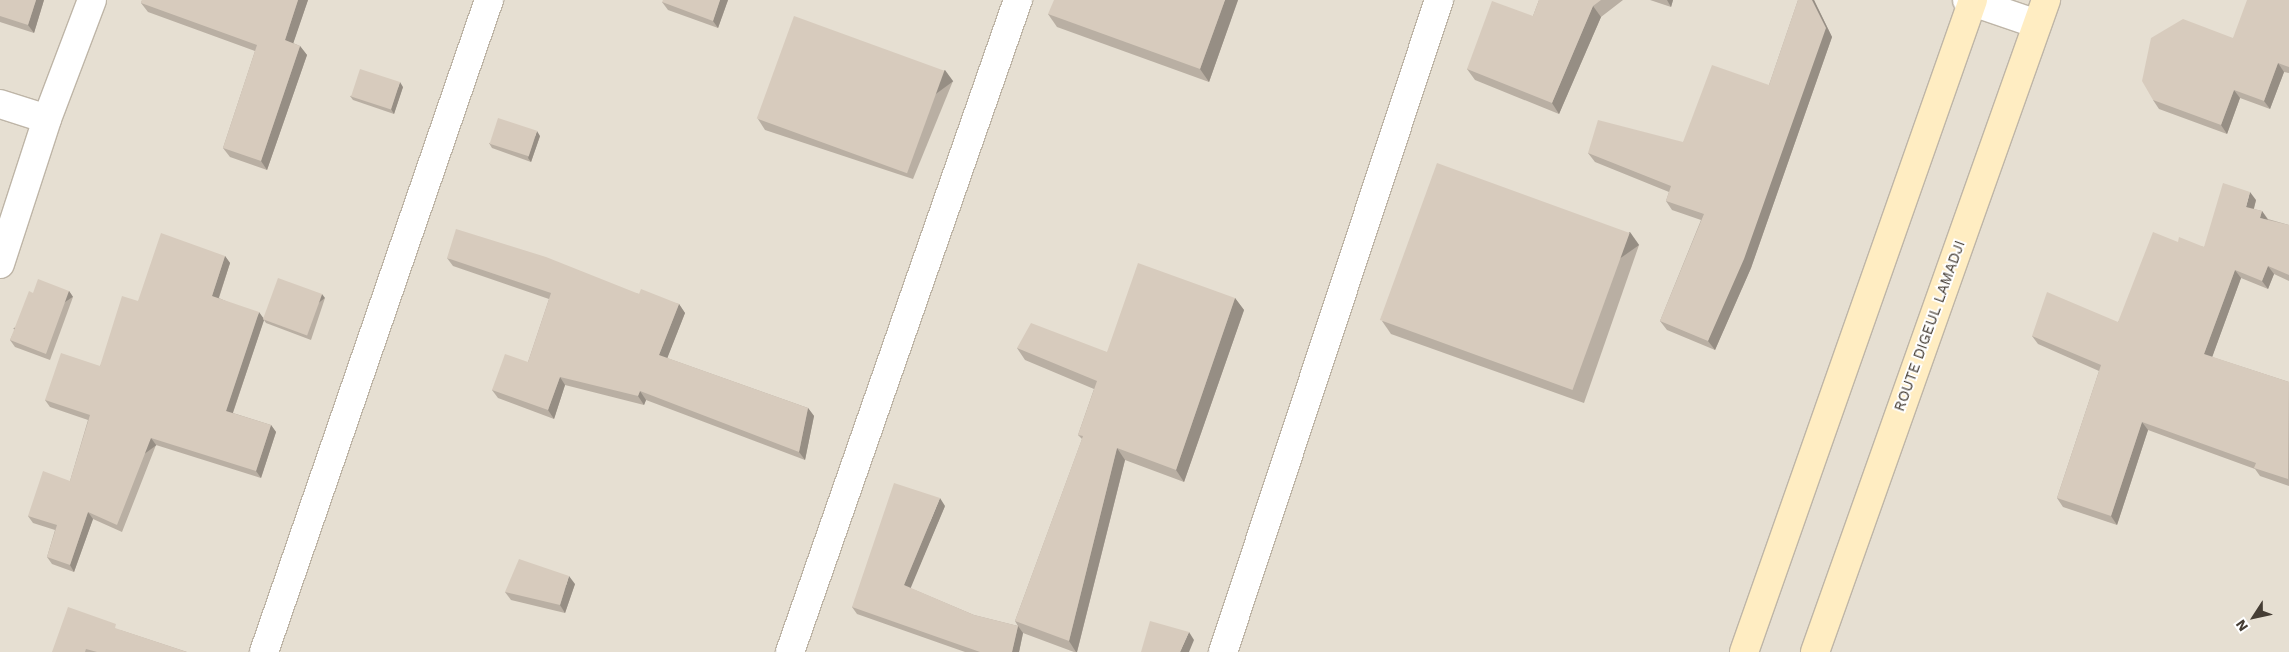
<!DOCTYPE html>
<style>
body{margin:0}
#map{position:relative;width:2289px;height:652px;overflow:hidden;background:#f2ede4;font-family:"Work Sans",sans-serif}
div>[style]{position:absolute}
.residential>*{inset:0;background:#e6dfd2;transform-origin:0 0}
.roads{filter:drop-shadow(1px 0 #beb5a7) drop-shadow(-1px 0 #beb5a7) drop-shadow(0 1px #beb5a7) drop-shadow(0 -1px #beb5a7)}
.street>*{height:28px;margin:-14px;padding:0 14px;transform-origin:14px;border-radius:14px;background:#fff}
.secondary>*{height:28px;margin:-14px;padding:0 14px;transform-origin:14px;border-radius:14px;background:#ffedc2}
.wall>*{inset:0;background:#b9afa3}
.shaded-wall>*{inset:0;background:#968e84;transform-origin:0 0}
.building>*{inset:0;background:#d7cbbd;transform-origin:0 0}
span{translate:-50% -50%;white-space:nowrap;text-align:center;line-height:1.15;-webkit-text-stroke:4px #fff;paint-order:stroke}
.street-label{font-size:15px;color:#453d34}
.north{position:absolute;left:2229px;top:592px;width:50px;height:50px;-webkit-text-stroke:4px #fff;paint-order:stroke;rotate:235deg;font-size:14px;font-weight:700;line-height:20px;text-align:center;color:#453d34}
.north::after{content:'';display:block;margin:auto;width:18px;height:22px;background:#453d34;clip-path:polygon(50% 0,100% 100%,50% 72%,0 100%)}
</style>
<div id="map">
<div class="residential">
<i style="left:0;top:0;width:1954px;height:652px"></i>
<i style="clip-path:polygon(1956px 0,2289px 0,2289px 652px,1721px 652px)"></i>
</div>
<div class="roads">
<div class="street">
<i style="left:1967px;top:0;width:74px;rotate:18.9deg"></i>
<i style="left:0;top:104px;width:49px;rotate:17.7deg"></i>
<i style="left:0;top:264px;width:152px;rotate:-72deg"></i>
<i style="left:47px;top:119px;width:127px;rotate:-69.3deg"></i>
<i style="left:264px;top:652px;width:690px;rotate:-70.96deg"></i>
<i style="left:790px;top:652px;width:691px;rotate:-70.73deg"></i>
<i style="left:1223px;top:652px;width:687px;rotate:-71.67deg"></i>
</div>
<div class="secondary">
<i style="left:1744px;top:652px;width:691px;rotate:-70.65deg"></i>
<i style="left:1815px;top:652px;width:692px;rotate:-70.49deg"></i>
</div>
</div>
<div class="wall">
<i style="clip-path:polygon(0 0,44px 0,34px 33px,0 22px)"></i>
<i style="clip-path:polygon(142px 0,308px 0,293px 43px,300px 46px,307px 55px,267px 170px,230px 157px,223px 148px,255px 51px,148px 12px,141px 3px)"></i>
<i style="clip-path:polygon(728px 0,718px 28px,668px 10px,662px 2px)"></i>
<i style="clip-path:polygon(1238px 0,1209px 82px,1057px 27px,1048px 14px)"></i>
<i style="clip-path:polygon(1539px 0,1623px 0,1601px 17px,1559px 114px,1475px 80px,1467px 69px,1533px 16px)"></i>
<i style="clip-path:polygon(1650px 0,1673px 0,1671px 7px)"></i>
<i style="clip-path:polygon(1798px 0,1814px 0,1832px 37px,1751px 268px,1715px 350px,1667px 330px,1660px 321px,1701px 220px,1672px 210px,1666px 201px,1669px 192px,1595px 162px,1588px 153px,1683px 142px,1769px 85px)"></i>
<i style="clip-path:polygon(2289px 0,2289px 73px,2284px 72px,2270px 109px,2240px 98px,2227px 134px,2159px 109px,2153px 100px,2233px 38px)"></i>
<i style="clip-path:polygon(953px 81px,913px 179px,765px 130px,758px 119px)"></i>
<i style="clip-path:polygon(403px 87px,394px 114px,353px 100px,350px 96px)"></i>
<i style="clip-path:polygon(540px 136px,531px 162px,492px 148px,489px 143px)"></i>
<i style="clip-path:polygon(2256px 200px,2254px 209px,2262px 211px,2268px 219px,2289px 225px,2289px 281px,2274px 274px,2268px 289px,2241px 278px,2212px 357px,2289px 382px,2289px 486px,2260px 476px,2255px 469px,2148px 430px,2117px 525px,2063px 507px,2057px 498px,2099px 371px,2038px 344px,2032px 336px,2118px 322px,2178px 242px,2204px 247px)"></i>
<i style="clip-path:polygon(1639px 245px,1584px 403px,1391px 334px,1382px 321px)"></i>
<i style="clip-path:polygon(225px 256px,230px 263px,219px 298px,263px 318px,325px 298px,311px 340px,266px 323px,264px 320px,233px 413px,271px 425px,276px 432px,261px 478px,156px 445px,122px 532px,93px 519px,74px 572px,52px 564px,47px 557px,55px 530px,33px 523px,28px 516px,70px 481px,88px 420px,50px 407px,45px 400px,100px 366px,138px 301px)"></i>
<i style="clip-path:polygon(447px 258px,639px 294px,679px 304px,685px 313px,667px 358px,808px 408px,814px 416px,805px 460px,646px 400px,644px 405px,565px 385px,554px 419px,498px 398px,492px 390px,528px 362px,549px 299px,453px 266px)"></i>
<i style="clip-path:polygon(69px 291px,73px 297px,50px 360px,15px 347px,10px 340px,33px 293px)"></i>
<i style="clip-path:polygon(1235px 298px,1244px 310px,1184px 482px,1125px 460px,1077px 652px,1074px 652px,1023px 633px,1019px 652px,965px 652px,857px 614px,852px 607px,945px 506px,910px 588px,974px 615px,1018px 626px,1015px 621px,1082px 439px,1078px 435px,1094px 389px,1025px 360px,1017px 348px,1107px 352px)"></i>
<i style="clip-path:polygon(575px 584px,565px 613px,511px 600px,505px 592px)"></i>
<i style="clip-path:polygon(120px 630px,187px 652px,52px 652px)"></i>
</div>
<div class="shaded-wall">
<i style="clip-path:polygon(36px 0,44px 0,34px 33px,28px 25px)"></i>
<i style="clip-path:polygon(298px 0,308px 0,291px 50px,285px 40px)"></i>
<i style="clip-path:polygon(720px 0,728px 0,718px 28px,713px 21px)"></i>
<i style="clip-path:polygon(1225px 0,1238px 0,1209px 82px,1200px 69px)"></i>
<i style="clip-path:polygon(1667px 0,1673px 0,1671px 7px)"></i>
<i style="clip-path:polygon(1812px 0,1814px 0,1832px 37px,1751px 268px,1715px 350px,1708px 341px)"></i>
<i style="clip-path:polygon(1593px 6px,1601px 17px,1559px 114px,1552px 103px)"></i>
<i style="clip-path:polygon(300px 46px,307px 55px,267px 170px,261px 161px)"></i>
<i style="clip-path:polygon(2278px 63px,2284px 72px,2270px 109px,2264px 101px)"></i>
<i style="left:945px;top:70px;width:14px;height:106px;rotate:54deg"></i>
<i style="clip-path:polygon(400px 82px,403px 87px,394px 114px,391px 109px)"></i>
<i style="clip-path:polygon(2234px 90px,2240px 98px,2227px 134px,2221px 125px)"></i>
<i style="clip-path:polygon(537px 131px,540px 136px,531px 162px,528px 158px)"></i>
<i style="clip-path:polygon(2250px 192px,2256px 200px,2252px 215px,2246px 207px)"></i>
<i style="clip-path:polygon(2262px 211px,2268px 220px,2260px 218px)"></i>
<i style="left:1630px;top:232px;width:16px;height:167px;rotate:55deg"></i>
<i style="clip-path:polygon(225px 256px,230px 263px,217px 303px,212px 296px)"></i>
<i style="clip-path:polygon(2268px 266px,2274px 274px,2268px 289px,2262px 281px)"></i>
<i style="clip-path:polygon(2235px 270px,2241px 278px,2210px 363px,2204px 354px)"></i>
<i style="left:69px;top:291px;width:7px;height:67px;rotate:56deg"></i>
<i style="left:322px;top:294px;width:5px;height:44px;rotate:53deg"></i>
<i style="clip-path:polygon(1235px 298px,1244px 310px,1184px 482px,1176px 470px)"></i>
<i style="clip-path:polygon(679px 304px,685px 313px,665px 364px,659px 355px)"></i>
<i style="clip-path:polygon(259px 312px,264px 319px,263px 319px,264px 320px,231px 418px,226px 411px)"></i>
<i style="clip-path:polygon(560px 377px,565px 385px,554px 419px,548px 410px)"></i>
<i style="clip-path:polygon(640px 391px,646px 400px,644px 405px,638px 396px)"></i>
<i style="clip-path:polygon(808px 408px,814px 416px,805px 460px,799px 452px)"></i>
<i style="clip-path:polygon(2142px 422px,2148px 430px,2117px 525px,2111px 516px)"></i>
<i style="clip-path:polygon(271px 425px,276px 432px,261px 478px,256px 471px)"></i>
<i style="left:151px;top:438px;width:9px;height:93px;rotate:54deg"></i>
<i style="clip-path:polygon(1117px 448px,1125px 460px,1077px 652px,1076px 652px,1069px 641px)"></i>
<i style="clip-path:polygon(940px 498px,945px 506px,909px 592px,904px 585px)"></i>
<i style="clip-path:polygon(88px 512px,93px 519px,74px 572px,70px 565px)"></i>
<i style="clip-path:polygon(569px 576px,575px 584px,565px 613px,560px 605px)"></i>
<i style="clip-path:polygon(1018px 626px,1023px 633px,1019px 652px,1012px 652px)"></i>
<i style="clip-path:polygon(1189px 632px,1194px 640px,1189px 652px,1180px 652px)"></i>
</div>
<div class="building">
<i style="clip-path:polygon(0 0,36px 0,28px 25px,0 16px)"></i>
<i style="clip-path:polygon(142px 0,298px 0,285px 40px,300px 46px,261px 161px,223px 148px,257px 45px,141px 3px)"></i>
<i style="clip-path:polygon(663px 0,720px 0,713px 21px,662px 2px)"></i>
<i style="clip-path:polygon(1054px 0,1225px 0,1200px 69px,1048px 14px)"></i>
<i style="clip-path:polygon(1539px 0,1601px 0,1593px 6px,1552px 103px,1467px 69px,1492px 1px,1533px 16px)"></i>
<i style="clip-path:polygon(1798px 0,1812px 0,1826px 28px,1744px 259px,1708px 341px,1660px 321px,1704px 214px,1666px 201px,1671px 186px,1588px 153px,1598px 120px,1683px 142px,1712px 65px,1769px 85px)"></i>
<i style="clip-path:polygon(2247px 0,2289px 0,2289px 67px,2278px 63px,2264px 101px,2234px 90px,2221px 125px,2153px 100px,2142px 81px,2151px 38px,2183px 19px,2233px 38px)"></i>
<i style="left:794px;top:16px;width:160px;height:109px;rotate:20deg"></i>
<i style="left:360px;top:69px;width:42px;height:29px;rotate:18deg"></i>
<i style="left:498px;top:118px;width:41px;height:27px;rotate:18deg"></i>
<i style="left:1437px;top:163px;width:205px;height:167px;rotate:20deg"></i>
<i style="clip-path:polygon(2223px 183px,2250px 192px,2246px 207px,2262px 211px,2260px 218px,2289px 225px,2289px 275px,2268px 266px,2262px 281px,2235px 270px,2204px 354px,2289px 382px,2288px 479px,2254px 468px,2256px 463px,2142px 422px,2111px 516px,2057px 498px,2101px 365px,2032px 336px,2047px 292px,2118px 322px,2153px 232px,2178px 242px,2179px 237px,2204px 247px)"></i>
<i style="clip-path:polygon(456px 229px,546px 257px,639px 294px,641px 289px,679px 304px,659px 355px,808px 408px,799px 452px,640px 391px,638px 396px,560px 377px,548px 410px,492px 390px,505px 354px,528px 362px,551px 293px,447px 258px)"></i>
<i style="clip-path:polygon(161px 233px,225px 256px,212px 296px,259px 312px,226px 411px,271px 425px,256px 471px,151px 438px,117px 525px,88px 512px,70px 565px,47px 557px,57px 525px,28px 516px,43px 471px,70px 481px,90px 415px,45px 400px,61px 353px,100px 366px,122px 296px,138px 301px)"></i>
<i style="clip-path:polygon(1138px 263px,1235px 298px,1176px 470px,1117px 448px,1069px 641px,1015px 621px,1083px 436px,1078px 435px,1097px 381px,1017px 348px,1031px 323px,1107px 352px)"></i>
<i style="left:278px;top:278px;width:47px;height:44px;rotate:20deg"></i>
<i style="clip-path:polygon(38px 279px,69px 291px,46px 354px,10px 340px,29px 291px,33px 293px)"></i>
<i style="clip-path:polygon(894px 483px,940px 498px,904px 585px,974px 615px,1018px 626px,1012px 652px,980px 652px,852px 607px)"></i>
<i style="clip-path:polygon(519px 559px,569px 576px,560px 605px,505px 592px)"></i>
<i style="clip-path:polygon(68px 607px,116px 624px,115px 628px,187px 652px,97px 652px,86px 649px,85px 652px,52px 652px)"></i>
<i style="clip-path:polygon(1150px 621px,1189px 632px,1180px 652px,1141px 652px)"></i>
</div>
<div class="street-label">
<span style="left:1930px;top:326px;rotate:-70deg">ROUTE DIGEUL LAMADJI</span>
</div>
<div class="north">N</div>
</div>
